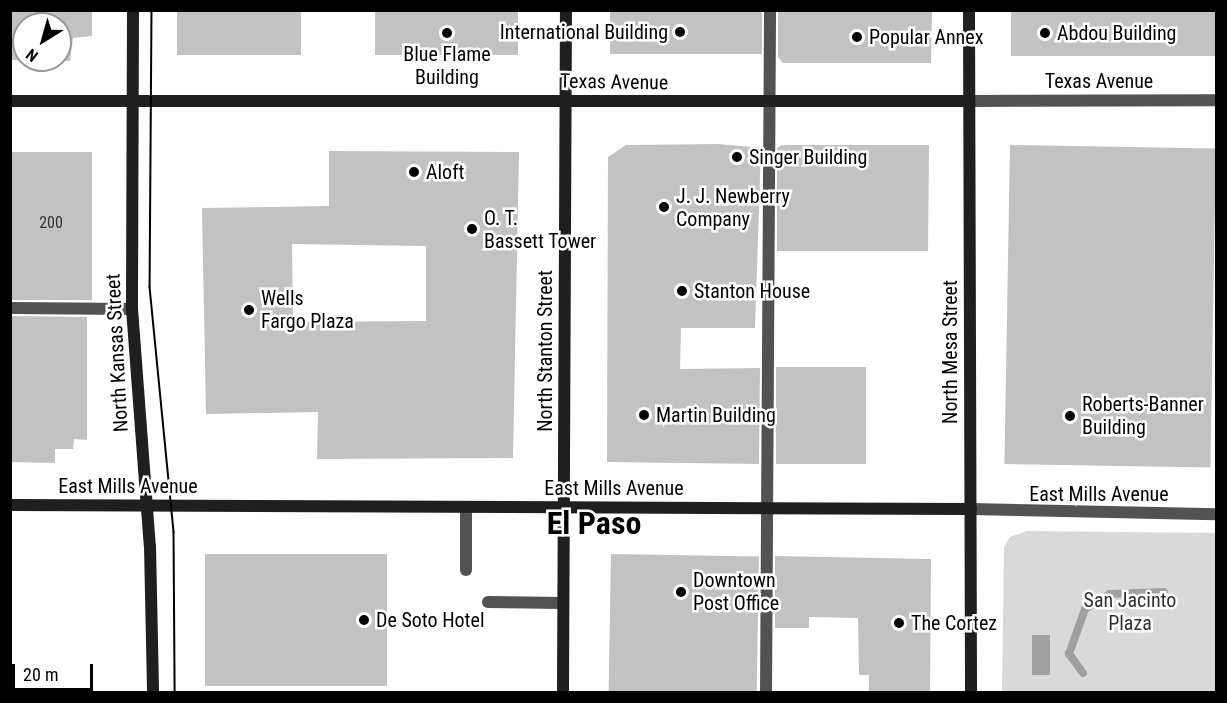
<!DOCTYPE html>
<style>
body{margin:0}
#map{position:relative;width:1227px;height:703px;overflow:hidden;background:#fff;font-family:"Roboto Condensed",sans-serif}
div>[style]{position:absolute}
.green>*{inset:0;background:#d9d9d9}
.water>*{inset:0;background:#a0a0a0;transform-origin:0 0}
.stream>*{height:8px;margin:-4px;padding:0 4px;transform-origin:4px;border-radius:4px;background:#a0a0a0}
.building>*{inset:0;background:#c2c2c2;transform-origin:0 0}
.lane>*{height:12px;margin:-6px;padding:0 6px;transform-origin:6px;border-radius:6px;background:#525252}
.street>*{height:12px;margin:-6px;padding:0 6px;transform-origin:6px;border-radius:6px;background:#525252}
.secondary>*{height:12px;margin:-6px;padding:0 6px;transform-origin:6px;border-radius:6px;background:#1f1f1f}
.tram>*{height:1.5px;margin:-0.75px;padding:0 0.75px;transform-origin:0.75px;border-radius:0.75px;background:#000}
.dots>*{width:16px;height:16px;translate:-50% -50%;box-sizing:border-box;border:3px solid #fff;border-radius:50%}
span{translate:-50% -50%;white-space:nowrap;text-align:center;line-height:1.15;-webkit-text-stroke:5px #fff;paint-order:stroke}
.number-label{font-size:16px;color:#303030}
.number-label span{-webkit-text-stroke-width:0}
.poi-label{font-size:20px;color:#000}
.right{translate:-100% -50%;text-align:right}
.left{translate:0 -50%;text-align:left}
.street-label{font-size:20px;color:#000}
.park-label{font-size:20px;color:#303030}
.town-label{font-size:32px;color:#000;font-weight:700}
.frame{position:absolute;inset:0;border:12px solid #000;pointer-events:none}
.north{position:absolute;left:12px;top:12px;width:60px;height:60px;box-sizing:border-box;background:#fff;border:2px solid #999;border-radius:50%;rotate:217deg;font-size:16px;font-weight:700;line-height:24px;text-align:center;color:#000}
.north::after{content:'';display:block;margin:auto;width:21px;height:27px;background:#000;clip-path:polygon(50% 0,100% 100%,50% 72%,0 100%)}
.scale{position:absolute;left:12px;top:664px;width:81px;height:27px;box-sizing:border-box;border:3px solid #000;border-top:0;padding-left:8px;font-size:18px;line-height:21px;white-space:nowrap;color:#000;-webkit-text-stroke:4px #fff;paint-order:stroke}
</style>
<div id="map">
<div class="green">
<i style="clip-path:polygon(1027px 531px,1216px 533px,1216px 692px,1002px 692px,1004px 547px,1010px 537px)"></i>
</div>
<div class="water">
<i style="left:1032px;top:635px;width:18px;height:40px"></i>
</div>
<div class="stream">
<i style="left:1083px;top:673px;width:24px;rotate:-126deg"></i>
<i style="left:1069px;top:654px;width:48px;rotate:-70.4deg"></i>
<i style="left:1085px;top:609px;width:29px;rotate:-31deg"></i>
<i style="left:1110px;top:594px;width:54px;rotate:-2.1deg"></i>
</div>
<div class="building">
<i style="clip-path:polygon(evenodd,10px 10px,92px 10px,92px 36px,73px 38px,70px 61px,10px 60px,10px 10px,24px 24px,60px 24px,60px 60px,24px 60px,24px 24px)"></i>
<i style="left:177px;top:10px;width:124px;height:45px"></i>
<i style="left:375px;top:10px;width:143px;height:45px"></i>
<i style="left:610px;top:10px;width:152px;height:44px"></i>
<i style="clip-path:polygon(778px 10px,932px 10px,931px 63px,783px 63px,778px 57px)"></i>
<i style="left:1011px;top:10px;width:205px;height:46px"></i>
<i style="clip-path:polygon(719px 144px,761px 148px,755px 328px,681px 328px,680px 369px,760px 368px,759px 464px,607px 462px,608px 157px,626px 145px)"></i>
<i style="clip-path:polygon(782px 145px,929px 145px,928px 251px,777px 251px,777px 148px)"></i>
<i style="left:1010px;top:145px;width:206px;height:319px;rotate:1deg"></i>
<i style="clip-path:polygon(evenodd,329px 151px,519px 152px,513px 458px,317px 459px,318px 412px,206px 414px,202px 208px,329px 206px,329px 151px,292px 244px,426px 246px,426px 321px,293px 322px,292px 244px)"></i>
<i style="left:10px;top:152px;width:82px;height:148px"></i>
<i style="clip-path:polygon(10px 316px,87px 317px,87px 440px,74px 439px,73px 449px,55px 449px,55px 463px,10px 462px)"></i>
<i style="left:866px;top:367px;width:97px;height:90px;rotate:90deg"></i>
<i style="left:387px;top:554px;width:132px;height:182px;rotate:90deg"></i>
<i style="left:611px;top:554px;width:148px;height:139px;rotate:1deg"></i>
<i style="clip-path:polygon(775px 556px,931px 559px,930px 693px,869px 693px,869px 675px,859px 675px,858px 618px,809px 617px,809px 628px,775px 628px)"></i>
</div>
<div class="lane">
<i style="left:10px;top:308px;width:122px;rotate:0.5deg"></i>
<i style="left:466px;top:570px;width:63px;rotate:-90deg"></i>
<i style="left:488px;top:602px;width:75px;rotate:0.8deg"></i>
<i style="left:766px;top:692px;width:682px;rotate:-89.66deg"></i>
</div>
<div class="street">
<i style="left:969px;top:101px;width:247px;rotate:-0.2deg"></i>
<i style="left:971px;top:509px;width:245px;rotate:1.2deg"></i>
</div>
<div class="secondary">
<i style="left:133px;top:10px;width:299px;rotate:90.2deg"></i>
<i style="left:132px;top:309px;width:238px;rotate:85.7deg"></i>
<i style="left:150px;top:546px;width:146px;rotate:88.8deg"></i>
<i style="left:969px;top:10px;width:682px;rotate:89.83deg"></i>
<i style="left:10px;top:101px;width:959px"></i>
<i style="left:10px;top:505px;width:961px;rotate:0.24deg"></i>
<i style="left:563px;top:692px;width:682px;rotate:-89.75deg"></i>
</div>
<div class="tram">
<i style="left:152px;top:10px;width:277px;rotate:90.4deg"></i>
<i style="left:150px;top:287px;width:246px;rotate:84.4deg"></i>
<i style="left:174px;top:532px;width:160px;rotate:89.6deg"></i>
</div>
<div class="dots">
<i style="left:680px;top:32px;background:#000"></i>
<i style="left:447px;top:33px;background:#000"></i>
<i style="left:1045px;top:33px;background:#000"></i>
<i style="left:857px;top:37px;background:#000"></i>
<i style="left:737px;top:157px;background:#000"></i>
<i style="left:414px;top:172px;background:#000"></i>
<i style="left:664px;top:207px;background:#000"></i>
<i style="left:472px;top:229px;background:#000"></i>
<i style="left:682px;top:291px;background:#000"></i>
<i style="left:249px;top:310px;background:#000"></i>
<i style="left:644px;top:415px;background:#000"></i>
<i style="left:1070px;top:416px;background:#000"></i>
<i style="left:681px;top:592px;background:#000"></i>
<i style="left:364px;top:620px;background:#000"></i>
<i style="left:899px;top:623px;background:#000"></i>
</div>
<div class="number-label">
<span style="left:51px;top:223px">200</span>
</div>
<div class="poi-label">
<span class="right" style="left:668px;top:32px">International Building</span>
<span class="left" style="left:1057px;top:33px">Abdou Building</span>
<span class="left" style="left:869px;top:37px">Popular Annex</span>
<span style="left:447px;top:66px">Blue Flame<br>Building</span>
<span class="left" style="left:749px;top:157px">Singer Building</span>
<span class="left" style="left:426px;top:172px">Aloft</span>
<span class="left" style="left:676px;top:208px">J. J. Newberry<br>Company</span>
<span class="left" style="left:484px;top:230px">O. T.<br>Bassett Tower</span>
<span class="left" style="left:694px;top:291px">Stanton House</span>
<span class="left" style="left:261px;top:310px">Wells<br>Fargo Plaza</span>
<span class="left" style="left:1082px;top:416px">Roberts-Banner<br>Building</span>
<span class="left" style="left:656px;top:415px">Martin Building</span>
<span class="left" style="left:693px;top:592px">Downtown<br>Post Office</span>
<span class="left" style="left:376px;top:620px">De Soto Hotel</span>
<span class="left" style="left:911px;top:623px">The Cortez</span>
</div>
<div class="street-label">
<span style="left:1099px;top:81px">Texas Avenue</span>
<span style="left:614px;top:82px;rotate:1deg">Texas Avenue</span>
<span style="left:545px;top:351px;rotate:-90deg">North Stanton Street</span>
<span style="left:950px;top:352px;rotate:-90deg">North Mesa Street</span>
<span style="left:117px;top:353px;rotate:-93deg">North Kansas Street</span>
<span style="left:128px;top:486px">East Mills Avenue</span>
<span style="left:614px;top:488px">East Mills Avenue</span>
<span style="left:1099px;top:494px">East Mills Avenue</span>
</div>
<div class="park-label">
<span style="left:1130px;top:612px">San Jacinto<br>Plaza</span>
</div>
<div class="town-label">
<span style="left:594px;top:523px">El Paso</span>
</div>
<div class="frame"></div>
<div class="north">N</div>
<div class="scale">20 m</div>
</div>
